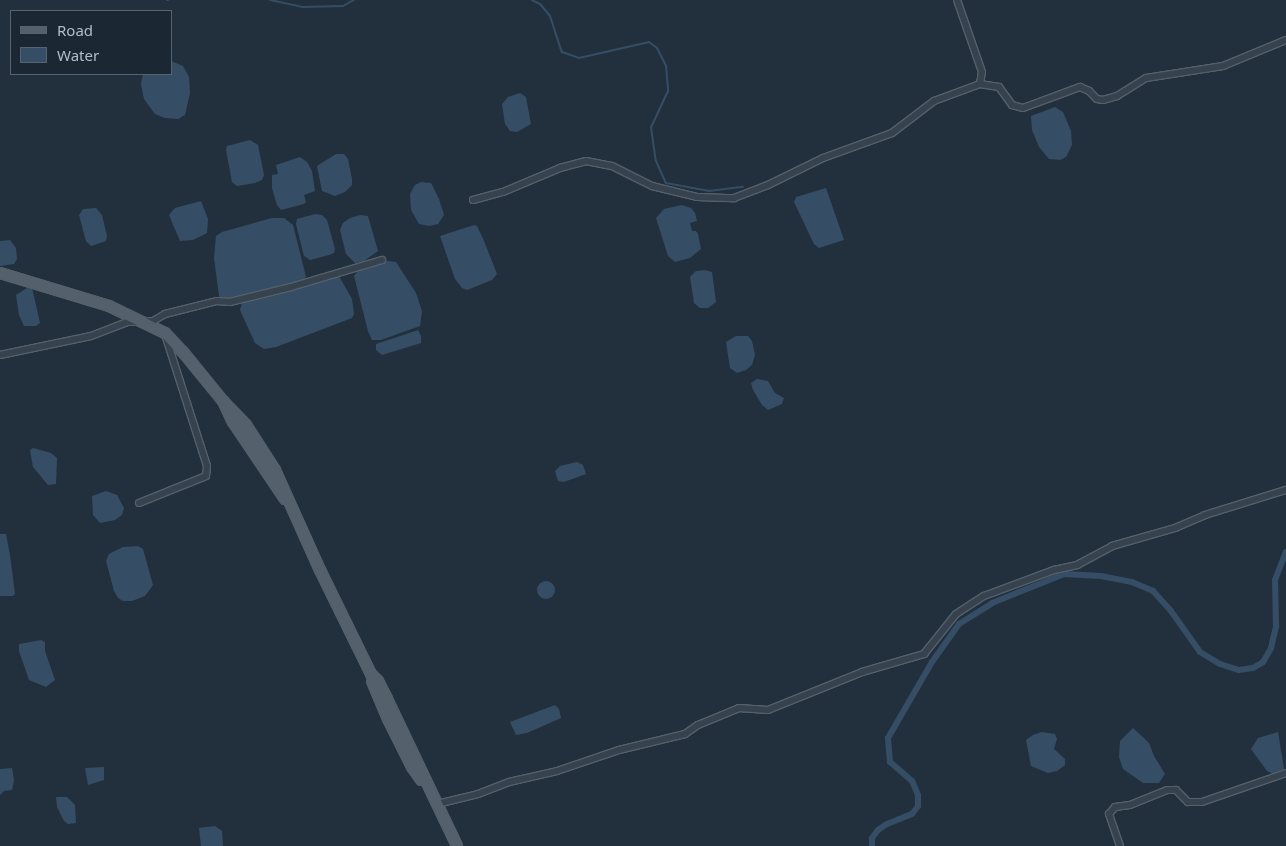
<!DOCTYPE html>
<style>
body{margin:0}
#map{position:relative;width:1286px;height:846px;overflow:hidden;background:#22303d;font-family:"Noto Sans",sans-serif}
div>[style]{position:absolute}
.water>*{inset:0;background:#354e65}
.round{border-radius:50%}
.stream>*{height:2px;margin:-1px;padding:0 1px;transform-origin:1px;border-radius:1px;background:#354e65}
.canal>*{height:6px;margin:-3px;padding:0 3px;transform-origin:3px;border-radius:3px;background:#354e65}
.roads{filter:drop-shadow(1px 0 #54606b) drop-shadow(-1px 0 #54606b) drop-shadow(0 1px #54606b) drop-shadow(0 -1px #54606b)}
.street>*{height:6px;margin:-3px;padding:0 3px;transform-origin:3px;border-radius:3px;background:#36424d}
.primary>*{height:10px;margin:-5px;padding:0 5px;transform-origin:5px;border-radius:5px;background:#54616d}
span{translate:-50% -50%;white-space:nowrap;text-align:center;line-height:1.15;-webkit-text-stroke:4px #1b2732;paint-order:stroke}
.legend{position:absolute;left:10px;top:10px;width:162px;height:65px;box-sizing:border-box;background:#1b2732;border:1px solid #57636e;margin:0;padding:6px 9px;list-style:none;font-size:15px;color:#b2bdc9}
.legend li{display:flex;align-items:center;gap:10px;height:25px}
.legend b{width:25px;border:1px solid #57636e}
</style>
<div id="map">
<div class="water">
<i style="clip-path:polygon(171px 61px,183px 66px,189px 77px,190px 93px,185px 115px,178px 119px,165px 118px,155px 114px,144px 99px,141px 84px,143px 74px,171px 74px)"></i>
<i style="clip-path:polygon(520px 93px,526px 97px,531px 124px,517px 132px,510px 131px,505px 124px,502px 104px,508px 97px)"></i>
<i style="clip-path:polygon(1055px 107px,1063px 112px,1071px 131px,1072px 145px,1066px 157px,1060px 160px,1049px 159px,1039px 147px,1032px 130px,1031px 116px)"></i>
<i style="clip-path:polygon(250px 140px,258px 145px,264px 175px,262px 180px,255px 183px,237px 186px,232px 182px,226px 150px,227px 146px)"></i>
<i style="clip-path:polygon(336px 154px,344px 154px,348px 159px,352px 179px,352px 185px,345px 192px,335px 196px,322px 191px,317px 166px)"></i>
<i style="clip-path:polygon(300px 157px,307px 162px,312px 171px,315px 191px,304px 195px,306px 202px,304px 204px,281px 210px,277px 205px,272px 188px,272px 175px,278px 174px,276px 165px)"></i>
<i style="clip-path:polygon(421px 182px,431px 183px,439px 199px,444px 215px,438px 224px,429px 226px,419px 224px,411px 210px,410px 194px,415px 185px)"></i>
<i style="clip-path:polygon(826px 188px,844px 240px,819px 248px,814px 244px,794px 202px,796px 197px)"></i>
<i style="clip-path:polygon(201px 201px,208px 219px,207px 233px,193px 240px,180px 241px,169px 215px,175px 208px)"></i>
<i style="clip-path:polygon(682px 205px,691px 208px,695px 213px,697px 221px,690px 223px,692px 231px,696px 231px,698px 234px,701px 249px,690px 258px,675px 262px,668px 256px,656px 218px,664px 209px)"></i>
<i style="clip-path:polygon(96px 208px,102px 215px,107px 236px,106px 241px,91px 246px,86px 241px,79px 215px,83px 209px)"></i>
<i style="clip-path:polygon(315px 214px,322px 215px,327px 220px,335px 249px,334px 253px,329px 255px,310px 260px,304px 256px,296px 224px,297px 219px)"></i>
<i style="clip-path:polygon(360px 215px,368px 216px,378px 251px,364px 261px,355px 263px,346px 254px,340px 230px,343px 223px,350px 218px)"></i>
<i style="clip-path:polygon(272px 218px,284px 218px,293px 225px,306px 277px,301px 283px,226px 300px,222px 299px,219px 296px,214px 258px,216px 236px,222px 232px)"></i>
<i style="clip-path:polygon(474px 225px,477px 226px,484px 241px,497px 274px,492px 280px,467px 290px,462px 288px,455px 279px,440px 236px)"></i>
<i style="clip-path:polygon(10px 240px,16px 248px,17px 259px,14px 264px,0 266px,0 241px)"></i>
<i style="clip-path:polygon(388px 261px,396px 262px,416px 293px,422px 311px,420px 326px,381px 340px,372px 340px,368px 331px,354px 276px,358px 271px)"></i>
<i style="clip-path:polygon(705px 270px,712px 272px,716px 302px,708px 308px,700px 308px,694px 303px,690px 277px,696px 271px)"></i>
<i style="clip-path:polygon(339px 276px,352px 299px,354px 314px,352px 318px,276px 347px,264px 349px,255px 343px,240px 310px,242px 303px)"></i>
<i style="clip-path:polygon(27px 288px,32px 289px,33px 292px,40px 323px,36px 326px,24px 326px,19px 315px,16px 295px)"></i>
<i style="clip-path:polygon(418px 330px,421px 336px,421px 343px,382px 355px,376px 350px,376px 344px)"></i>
<i style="clip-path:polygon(736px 336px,748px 336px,752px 341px,755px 355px,752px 365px,746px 370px,737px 373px,730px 368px,726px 342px)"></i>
<i style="clip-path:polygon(757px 379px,768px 381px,775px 393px,784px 398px,782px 404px,768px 410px,762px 405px,753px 390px,751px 383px)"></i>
<i style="clip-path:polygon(33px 448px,51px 453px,57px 458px,56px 484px,48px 485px,33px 467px,30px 450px)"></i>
<i style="clip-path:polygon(577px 462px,583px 465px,586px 474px,564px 482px,558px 481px,555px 471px,560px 466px)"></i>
<i style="clip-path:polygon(106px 491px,117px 495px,124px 508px,122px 515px,115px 520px,100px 523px,93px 515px,92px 496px)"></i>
<i style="clip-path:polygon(0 534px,6px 534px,10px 555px,15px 594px,13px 596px,0 596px)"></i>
<i style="clip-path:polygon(138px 546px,143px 549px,153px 585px,145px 596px,132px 601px,123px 601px,118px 598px,114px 591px,106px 561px,109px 554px,123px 547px)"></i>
<i class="round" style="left:537px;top:581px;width:18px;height:18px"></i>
<i style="clip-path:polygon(41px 640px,45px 642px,45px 651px,55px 680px,46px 687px,29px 680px,19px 651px,19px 644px)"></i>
<i style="clip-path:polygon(555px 705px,559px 709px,561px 718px,527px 733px,516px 735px,510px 722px)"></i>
<i style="clip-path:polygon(1133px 728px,1149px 743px,1154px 756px,1165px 774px,1159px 783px,1143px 783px,1123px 769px,1119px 757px,1120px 741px)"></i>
<i style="clip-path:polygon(1042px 732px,1055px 734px,1057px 739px,1054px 749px,1065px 759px,1065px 765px,1057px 771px,1048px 773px,1031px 766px,1026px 740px,1033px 735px)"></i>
<i style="clip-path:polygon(1278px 732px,1284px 769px,1273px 774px,1267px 771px,1251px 749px,1258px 738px)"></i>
<i style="clip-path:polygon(104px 767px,104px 780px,88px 785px,85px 768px)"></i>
<i style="clip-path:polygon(12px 768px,14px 780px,12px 790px,4px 791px,0 795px,0 769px)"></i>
<i style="clip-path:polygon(56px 797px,67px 797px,75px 805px,76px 823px,68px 824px,64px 821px,57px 807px)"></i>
<i style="clip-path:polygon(215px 826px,222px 831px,223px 846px,201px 846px,199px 828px)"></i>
</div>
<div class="stream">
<i style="left:167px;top:0;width:1px"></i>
<i style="left:270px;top:0;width:33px;rotate:12deg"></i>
<i style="left:302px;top:7px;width:41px;rotate:-1.4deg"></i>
<i style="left:343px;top:6px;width:13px;rotate:-29deg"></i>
<i style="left:532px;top:0;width:9px;rotate:27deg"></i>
<i style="left:540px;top:4px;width:16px;rotate:50deg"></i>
<i style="left:550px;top:16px;width:38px;rotate:72deg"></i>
<i style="left:562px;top:52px;width:18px;rotate:19deg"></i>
<i style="left:579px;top:58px;width:72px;rotate:-12.9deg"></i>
<i style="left:649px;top:42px;width:10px;rotate:37deg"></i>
<i style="left:657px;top:48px;width:20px;rotate:63deg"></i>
<i style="left:666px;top:66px;width:25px;rotate:85deg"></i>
<i style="left:668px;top:91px;width:40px;rotate:115deg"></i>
<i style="left:651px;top:127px;width:34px;rotate:82deg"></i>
<i style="left:656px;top:161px;width:24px;rotate:66deg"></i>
<i style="left:666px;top:183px;width:44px;rotate:10.5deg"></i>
<i style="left:709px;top:191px;width:34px;rotate:-7deg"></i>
</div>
<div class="canal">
<i style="left:872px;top:846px;width:8px;rotate:-90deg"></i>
<i style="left:872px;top:838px;width:10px;rotate:-53deg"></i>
<i style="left:878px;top:830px;width:11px;rotate:-34deg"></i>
<i style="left:887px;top:824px;width:27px;rotate:-22deg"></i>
<i style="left:912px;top:814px;width:10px;rotate:-53deg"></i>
<i style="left:918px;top:806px;width:11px;rotate:-90deg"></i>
<i style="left:918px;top:795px;width:15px;rotate:-113deg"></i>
<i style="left:912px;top:781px;width:29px;rotate:-139deg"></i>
<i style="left:890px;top:762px;width:24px;rotate:-95deg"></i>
<i style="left:888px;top:738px;width:88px;rotate:-59.9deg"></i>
<i style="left:932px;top:662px;width:47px;rotate:-54.6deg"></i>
<i style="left:959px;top:624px;width:39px;rotate:-32deg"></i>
<i style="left:992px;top:603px;width:78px;rotate:-21.9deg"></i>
<i style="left:1064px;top:574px;width:37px;rotate:3deg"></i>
<i style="left:1101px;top:576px;width:32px;rotate:11deg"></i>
<i style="left:1132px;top:582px;width:23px;rotate:23deg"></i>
<i style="left:1153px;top:591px;width:27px;rotate:48deg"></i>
<i style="left:1171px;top:611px;width:50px;rotate:54.7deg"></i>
<i style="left:1200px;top:652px;width:23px;rotate:31deg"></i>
<i style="left:1220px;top:664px;width:20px;rotate:18deg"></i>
<i style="left:1239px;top:670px;width:14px;rotate:-8deg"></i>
<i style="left:1253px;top:668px;width:12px;rotate:-31deg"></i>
<i style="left:1263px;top:662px;width:16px;rotate:-60deg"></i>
<i style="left:1271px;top:648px;width:23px;rotate:-77deg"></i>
<i style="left:1276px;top:626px;width:46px;rotate:-91.2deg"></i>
<i style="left:1275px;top:580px;width:30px;rotate:-69deg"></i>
</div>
<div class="roads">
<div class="street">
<i style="left:980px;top:84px;width:19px;rotate:9deg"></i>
<i style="left:999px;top:87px;width:22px;rotate:54deg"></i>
<i style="left:1012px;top:105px;width:11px;rotate:15deg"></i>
<i style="left:1023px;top:108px;width:61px;rotate:-20.2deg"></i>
<i style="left:1080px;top:87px;width:10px;rotate:24deg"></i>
<i style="left:1089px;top:91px;width:11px;rotate:45deg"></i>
<i style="left:1097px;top:99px;width:6px;rotate:9deg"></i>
<i style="left:1103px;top:100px;width:15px;rotate:-16deg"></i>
<i style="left:1117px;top:96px;width:34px;rotate:-32deg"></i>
<i style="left:1146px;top:78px;width:78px;rotate:-8.9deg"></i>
<i style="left:1223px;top:66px;width:68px;rotate:-22.4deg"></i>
<i style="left:473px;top:200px;width:31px;rotate:-15deg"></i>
<i style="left:503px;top:192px;width:62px;rotate:-22.8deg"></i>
<i style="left:560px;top:168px;width:27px;rotate:-15deg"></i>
<i style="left:586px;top:161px;width:26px;rotate:11deg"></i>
<i style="left:612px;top:166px;width:45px;rotate:26.6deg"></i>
<i style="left:652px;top:186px;width:46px;rotate:13.7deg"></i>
<i style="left:697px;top:197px;width:37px;rotate:2deg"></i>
<i style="left:734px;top:198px;width:36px;rotate:-21deg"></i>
<i style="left:768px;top:185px;width:61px;rotate:-26.1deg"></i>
<i style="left:823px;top:158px;width:73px;rotate:-19.9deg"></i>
<i style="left:892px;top:133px;width:53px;rotate:-37.3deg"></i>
<i style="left:934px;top:101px;width:49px;rotate:-20.3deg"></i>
<i style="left:980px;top:84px;width:12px;rotate:-81deg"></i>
<i style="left:982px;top:72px;width:76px;rotate:-109.1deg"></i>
<i style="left:0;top:355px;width:93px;rotate:-11.8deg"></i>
<i style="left:91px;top:336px;width:40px;rotate:-21deg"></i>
<i style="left:128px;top:322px;width:25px;rotate:-2deg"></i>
<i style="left:153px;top:321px;width:14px;rotate:-30deg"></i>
<i style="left:165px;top:314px;width:54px;rotate:-14deg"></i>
<i style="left:217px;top:301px;width:13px;rotate:4deg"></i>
<i style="left:230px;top:302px;width:63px;rotate:-13.8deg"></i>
<i style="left:291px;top:287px;width:95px;rotate:-16.5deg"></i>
<i style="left:139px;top:503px;width:72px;rotate:-21.9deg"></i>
<i style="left:206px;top:476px;width:10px;rotate:-84deg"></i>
<i style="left:207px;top:466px;width:139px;rotate:-107.7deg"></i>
<i style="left:437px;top:804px;width:42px;rotate:-13.7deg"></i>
<i style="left:478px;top:794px;width:33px;rotate:-21deg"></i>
<i style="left:509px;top:782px;width:49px;rotate:-12.9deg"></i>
<i style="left:557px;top:771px;width:65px;rotate:-18.7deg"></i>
<i style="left:619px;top:750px;width:68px;rotate:-13.6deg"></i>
<i style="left:685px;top:734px;width:16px;rotate:-35deg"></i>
<i style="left:698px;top:725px;width:44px;rotate:-22.5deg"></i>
<i style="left:739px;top:708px;width:29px;rotate:4deg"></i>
<i style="left:768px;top:710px;width:101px;rotate:-22deg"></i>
<i style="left:862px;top:672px;width:65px;rotate:-16.2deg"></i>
<i style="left:924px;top:654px;width:51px;rotate:-51.3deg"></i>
<i style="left:956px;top:614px;width:33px;rotate:-33deg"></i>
<i style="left:984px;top:596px;width:75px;rotate:-20.4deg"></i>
<i style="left:1054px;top:570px;width:24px;rotate:-12deg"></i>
<i style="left:1077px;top:565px;width:40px;rotate:-28deg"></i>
<i style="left:1112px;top:546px;width:66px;rotate:-15.9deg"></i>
<i style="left:1175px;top:528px;width:33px;rotate:-23deg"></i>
<i style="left:1205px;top:515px;width:85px;rotate:-17.2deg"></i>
<i style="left:1120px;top:846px;width:34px;rotate:-109deg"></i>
<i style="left:1109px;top:814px;width:9px;rotate:-49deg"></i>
<i style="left:1115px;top:807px;width:15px;rotate:-8deg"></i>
<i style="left:1130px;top:805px;width:40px;rotate:-22deg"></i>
<i style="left:1167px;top:790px;width:9px"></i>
<i style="left:1176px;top:790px;width:17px;rotate:45deg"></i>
<i style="left:1188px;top:802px;width:14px"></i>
<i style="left:1202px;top:802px;width:89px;rotate:-19deg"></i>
</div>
<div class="primary">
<i style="left:0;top:273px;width:114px;rotate:16.8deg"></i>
<i style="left:109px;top:306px;width:62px;rotate:25.7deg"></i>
<i style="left:165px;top:333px;width:26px;rotate:47deg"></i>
<i style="left:183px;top:352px;width:63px;rotate:50.8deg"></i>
<i style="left:223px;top:401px;width:23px;rotate:65deg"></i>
<i style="left:233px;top:422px;width:93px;rotate:56deg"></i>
<i style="left:223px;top:401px;width:33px;rotate:46deg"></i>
<i style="left:246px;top:425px;width:54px;rotate:57.2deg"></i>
<i style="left:275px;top:470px;width:110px;rotate:65.8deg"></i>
<i style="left:320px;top:570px;width:116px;rotate:63.9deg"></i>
<i style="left:371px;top:674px;width:10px;rotate:45deg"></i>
<i style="left:378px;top:681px;width:20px;rotate:63deg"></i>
<i style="left:387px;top:699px;width:163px;rotate:64.5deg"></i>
<i style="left:372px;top:681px;width:41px;rotate:67.2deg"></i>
<i style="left:388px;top:719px;width:54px;rotate:63.4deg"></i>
<i style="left:412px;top:767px;width:16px;rotate:55deg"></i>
</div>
</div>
<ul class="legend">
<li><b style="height:6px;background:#54616d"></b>Road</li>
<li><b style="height:14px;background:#354e65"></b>Water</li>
</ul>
</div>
